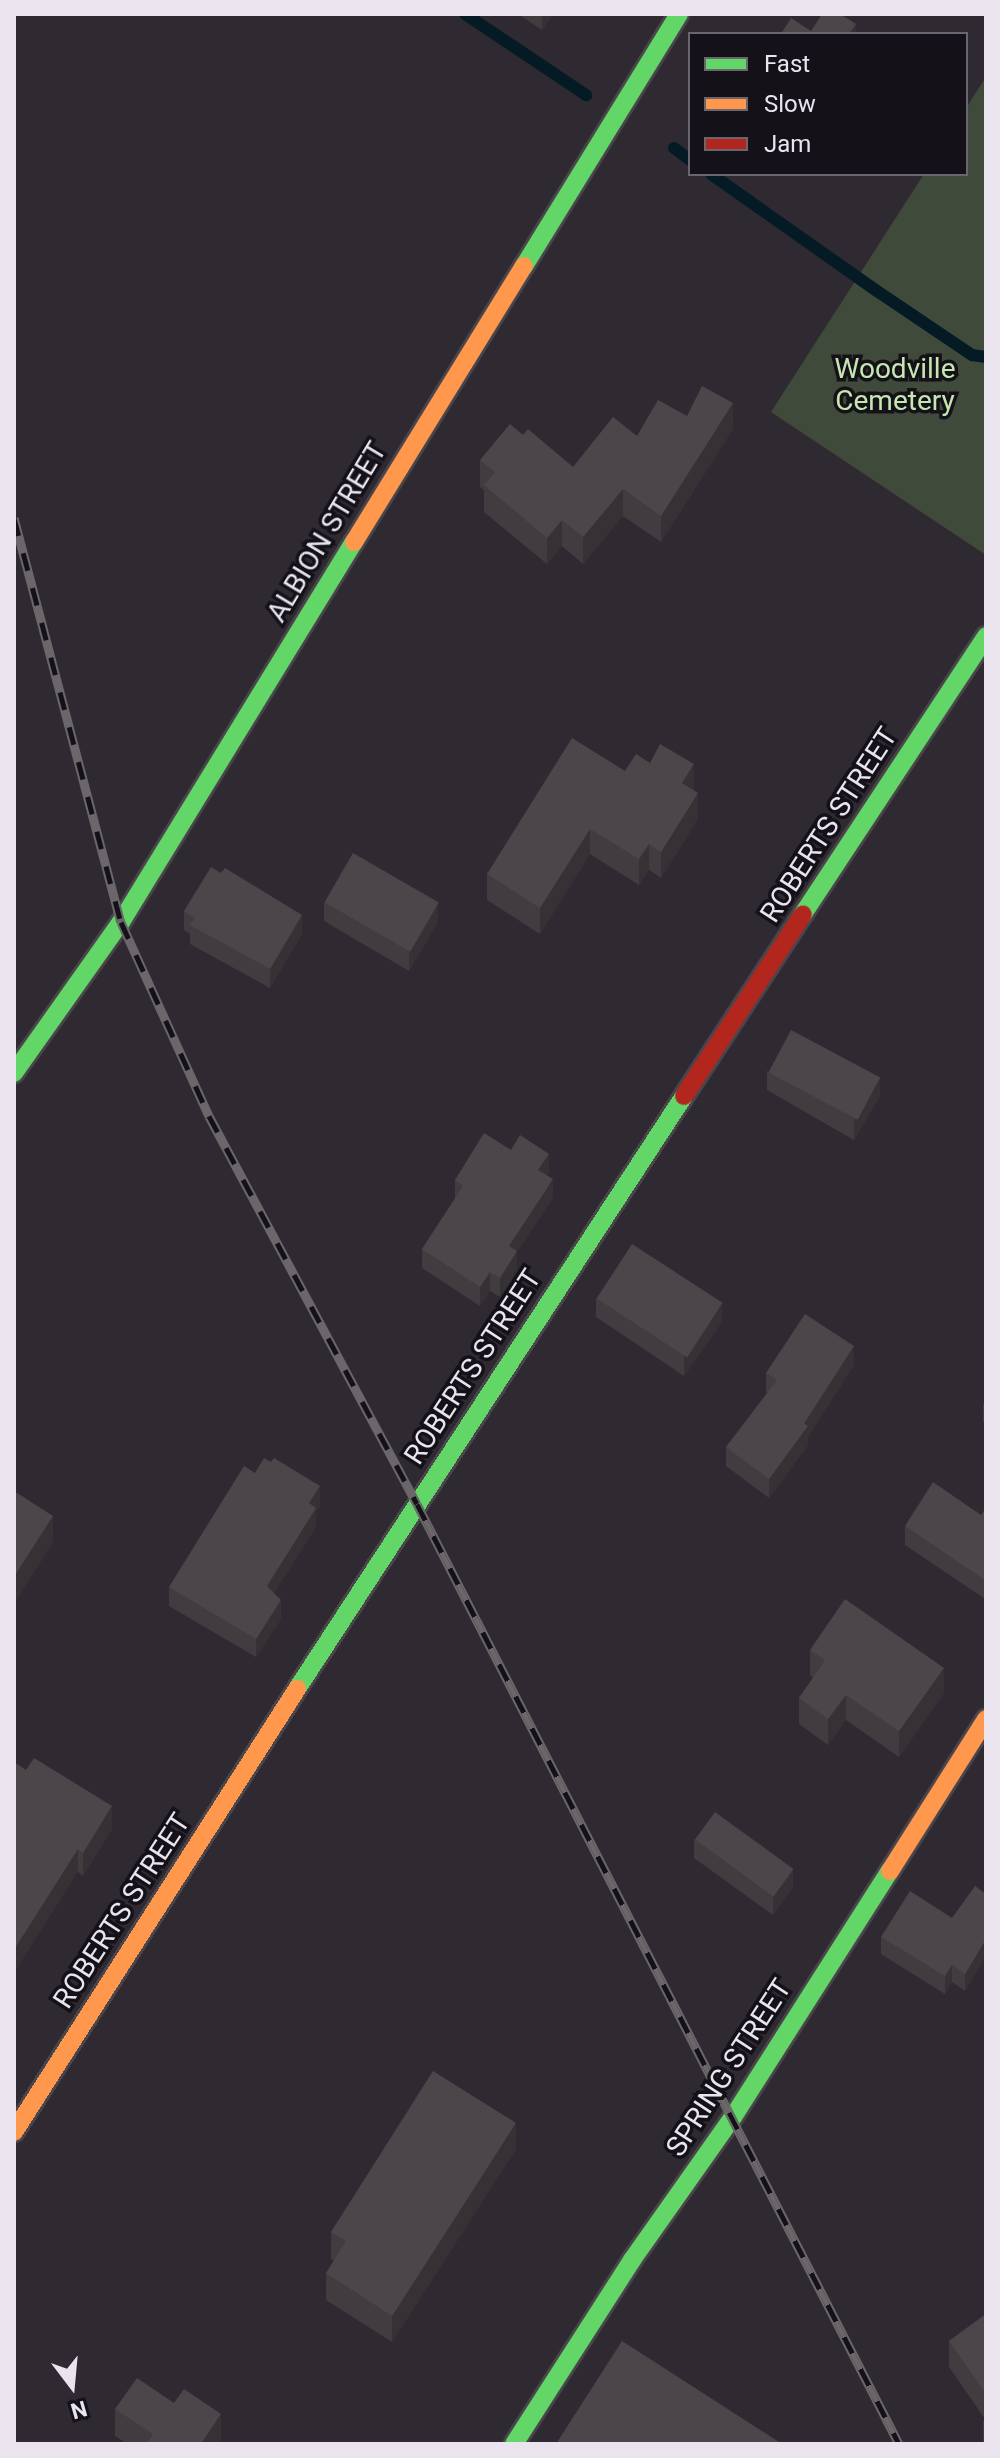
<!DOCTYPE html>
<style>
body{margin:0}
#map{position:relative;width:1000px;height:2458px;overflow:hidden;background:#2f2a32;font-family:Roboto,sans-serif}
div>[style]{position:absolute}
.green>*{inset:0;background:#404a3a}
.stream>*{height:12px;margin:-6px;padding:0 6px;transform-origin:6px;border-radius:6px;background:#041b25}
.roads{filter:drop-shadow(2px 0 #49454b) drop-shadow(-2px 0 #49454b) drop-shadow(0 2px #49454b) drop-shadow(0 -2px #49454b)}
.fast>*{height:18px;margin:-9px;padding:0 9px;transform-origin:9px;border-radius:9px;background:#63d668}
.slow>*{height:18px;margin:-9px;padding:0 9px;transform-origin:9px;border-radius:9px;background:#ff974d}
.jam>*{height:18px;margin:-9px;padding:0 9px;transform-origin:9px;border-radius:9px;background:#b3261e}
.rail>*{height:9px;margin-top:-4.5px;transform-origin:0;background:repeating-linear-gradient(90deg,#151118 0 18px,#6a6669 0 36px);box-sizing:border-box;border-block:2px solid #6a6669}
.wall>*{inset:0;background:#413c40}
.shaded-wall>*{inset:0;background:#353134}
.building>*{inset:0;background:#4c464a;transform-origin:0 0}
span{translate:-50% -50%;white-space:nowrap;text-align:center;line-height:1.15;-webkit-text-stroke:7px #151118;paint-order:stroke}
.park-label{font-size:28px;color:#c6e7b0}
.street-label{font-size:28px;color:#e9e4ee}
.frame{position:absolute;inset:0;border:16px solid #e9e4ee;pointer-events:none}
.legend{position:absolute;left:688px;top:32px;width:280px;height:144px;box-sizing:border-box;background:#151118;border:2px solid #6a656e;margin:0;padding:10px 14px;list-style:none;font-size:24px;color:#e9e4ee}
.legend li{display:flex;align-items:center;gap:16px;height:40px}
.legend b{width:40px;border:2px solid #6a656e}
.north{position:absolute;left:32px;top:2346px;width:80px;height:80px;-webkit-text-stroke:6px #151118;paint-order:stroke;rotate:164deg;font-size:22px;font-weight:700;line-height:32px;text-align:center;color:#e9e4ee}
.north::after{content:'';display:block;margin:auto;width:28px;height:36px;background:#e9e4ee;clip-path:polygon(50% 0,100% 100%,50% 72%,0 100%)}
</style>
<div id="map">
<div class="green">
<i style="clip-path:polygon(986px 77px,986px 555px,771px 412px,924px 174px,966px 174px,966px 108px)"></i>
</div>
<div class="stream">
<i style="left:465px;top:14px;width:146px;rotate:33.8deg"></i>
<i style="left:674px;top:148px;width:20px;rotate:37deg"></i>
<i style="left:711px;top:174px;width:203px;rotate:35.2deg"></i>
<i style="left:877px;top:291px;width:115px;rotate:34deg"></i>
<i style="left:972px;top:355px;width:14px;rotate:8deg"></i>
</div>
<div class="roads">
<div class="fast">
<i style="left:524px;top:266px;width:296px;rotate:-58.4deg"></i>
<i style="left:803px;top:914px;width:333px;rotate:-56.6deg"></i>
<i style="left:14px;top:1073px;width:185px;rotate:-54.7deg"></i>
<i style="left:121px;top:922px;width:446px;rotate:-58.5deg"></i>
<i style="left:297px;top:1689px;width:708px;rotate:-56.87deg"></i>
<i style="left:514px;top:2444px;width:219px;rotate:-57.3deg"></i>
<i style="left:632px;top:2260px;width:175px;rotate:-54.8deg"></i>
<i style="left:733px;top:2117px;width:292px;rotate:-57.5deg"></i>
</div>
<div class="slow">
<i style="left:354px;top:542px;width:324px;rotate:-58.4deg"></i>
<i style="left:890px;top:1871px;width:180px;rotate:-57.7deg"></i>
<i style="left:14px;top:2132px;width:526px;rotate:-57.43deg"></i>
</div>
<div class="jam">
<i style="left:684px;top:1096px;width:217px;rotate:-56.8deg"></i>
</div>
</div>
<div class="rail">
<i style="left:14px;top:518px;width:418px;rotate:75.2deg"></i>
<i style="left:121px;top:922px;width:213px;rotate:65.6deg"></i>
<i style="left:209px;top:1116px;width:440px;rotate:61.8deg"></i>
<i style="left:417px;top:1504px;width:1056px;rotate:62.85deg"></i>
</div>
<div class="wall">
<i style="clip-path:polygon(518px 14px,553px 14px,542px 30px)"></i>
<i style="clip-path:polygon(687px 416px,733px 429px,661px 542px,623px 516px,583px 564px,562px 546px,547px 564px,484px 512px,484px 490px,480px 487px,480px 460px,523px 435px,573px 467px,637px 436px)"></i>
<i style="clip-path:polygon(625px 771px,693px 791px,698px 819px,661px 878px,649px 870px,639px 885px,590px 854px,540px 934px,487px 900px,487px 874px)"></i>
<i style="clip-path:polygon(324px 902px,438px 922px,409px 971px,324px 921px)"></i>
<i style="clip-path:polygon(184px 911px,302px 934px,270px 988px,190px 944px,190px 934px,184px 930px)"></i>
<i style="clip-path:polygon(767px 1071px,880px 1096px,854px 1140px,767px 1090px)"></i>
<i style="clip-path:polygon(511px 1150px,549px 1173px,547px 1175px,553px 1198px,517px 1252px,517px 1270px,500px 1297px,490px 1291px,480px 1306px,422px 1268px,422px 1249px,455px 1199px,455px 1180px)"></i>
<i style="clip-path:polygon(596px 1298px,722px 1322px,684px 1376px,596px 1317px)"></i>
<i style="clip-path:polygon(854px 1365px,808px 1437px,808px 1445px,769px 1498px,726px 1466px,726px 1447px,768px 1393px,766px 1392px,766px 1373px)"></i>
<i style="clip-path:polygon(986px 1399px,986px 1424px,983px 1422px,983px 1404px)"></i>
<i style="clip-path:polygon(255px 1473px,320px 1505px,316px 1512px,316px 1527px,274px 1593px,281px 1619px,256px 1657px,169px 1606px,169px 1587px)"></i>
<i style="clip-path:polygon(986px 1508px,985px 1599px,905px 1545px,905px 1526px,981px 1515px)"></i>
<i style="clip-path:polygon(810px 1650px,944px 1693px,899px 1757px,846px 1720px,828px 1745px,799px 1724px,799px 1698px,813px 1678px,810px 1675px)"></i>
<i style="clip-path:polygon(14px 1762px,112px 1829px,83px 1876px,78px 1872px)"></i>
<i style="clip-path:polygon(694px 1839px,793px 1887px,773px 1915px,694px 1858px)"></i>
<i style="clip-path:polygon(986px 1894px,986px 1956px,965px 1991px,952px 1982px,945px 1994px,881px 1954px,881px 1937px,952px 1918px)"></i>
<i style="clip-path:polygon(516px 2149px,392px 2342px,326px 2300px,326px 2273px,334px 2261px,331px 2259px,331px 2232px)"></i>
<i style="clip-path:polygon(986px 2314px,986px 2444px,983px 2444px,983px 2421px,985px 2419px,949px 2367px,949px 2341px)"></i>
<i style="clip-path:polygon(115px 2409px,221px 2441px,219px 2444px,128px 2444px,115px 2436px)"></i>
</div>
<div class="shaded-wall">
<i style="clip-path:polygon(542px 14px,553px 14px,542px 30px)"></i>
<i style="clip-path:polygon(856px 24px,856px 34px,849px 34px)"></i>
<i style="clip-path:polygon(733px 403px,733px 429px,661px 542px,661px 516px)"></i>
<i style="clip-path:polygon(623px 489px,623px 516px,583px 564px,583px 537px)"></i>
<i style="clip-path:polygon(562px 520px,562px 546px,547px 564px,547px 538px)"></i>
<i style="clip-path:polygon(694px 764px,694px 790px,682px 783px)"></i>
<i style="clip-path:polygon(698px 793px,698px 819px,661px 878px,661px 852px)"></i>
<i style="clip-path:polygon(590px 829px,590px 854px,540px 934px,540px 908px)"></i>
<i style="clip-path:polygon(649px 844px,649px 870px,639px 885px,639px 859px)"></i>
<i style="clip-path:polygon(438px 903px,438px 922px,409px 971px,409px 952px)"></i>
<i style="clip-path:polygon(302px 915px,302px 934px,270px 988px,270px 969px)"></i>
<i style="clip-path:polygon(880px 1077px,880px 1096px,854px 1140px,854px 1121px)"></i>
<i style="clip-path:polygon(549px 1154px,549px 1173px,538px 1189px,538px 1170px)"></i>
<i style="clip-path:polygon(553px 1179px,553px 1198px,517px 1252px,517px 1270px,500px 1297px,500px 1278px,509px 1246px)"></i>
<i style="clip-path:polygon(490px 1272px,490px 1291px,480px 1306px,480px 1287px)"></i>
<i style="clip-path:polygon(15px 1302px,15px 1328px,14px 1331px,14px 1304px)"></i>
<i style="clip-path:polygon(722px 1303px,722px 1322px,684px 1376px,684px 1357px)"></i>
<i style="clip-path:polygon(854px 1346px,854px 1365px,808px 1437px,808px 1445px,769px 1498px,769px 1479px)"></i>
<i style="clip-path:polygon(320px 1486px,320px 1505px,316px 1512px,316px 1527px,267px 1604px,267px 1586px,309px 1503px)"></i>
<i style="clip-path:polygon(53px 1516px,53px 1543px,14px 1604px,14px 1577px)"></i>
<i style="clip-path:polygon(281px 1600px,281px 1619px,256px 1657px,256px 1639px)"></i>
<i style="clip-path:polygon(944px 1668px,944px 1693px,899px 1757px,899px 1731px)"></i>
<i style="clip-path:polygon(846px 1695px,846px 1720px,828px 1745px,828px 1719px)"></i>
<i style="clip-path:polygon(112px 1806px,112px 1829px,83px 1876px,83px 1853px)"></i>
<i style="clip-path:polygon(78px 1849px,78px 1872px,14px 1973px,14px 1950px)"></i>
<i style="clip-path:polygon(793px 1869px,793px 1887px,773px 1915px,773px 1896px)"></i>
<i style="clip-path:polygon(986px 1939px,986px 1956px,965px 1991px,965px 1974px)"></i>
<i style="clip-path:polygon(952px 1965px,952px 1982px,945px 1994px,945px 1976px)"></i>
<i style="clip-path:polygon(516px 2123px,516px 2149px,392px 2342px,392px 2316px)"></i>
<i style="clip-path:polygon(221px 2414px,221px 2441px,219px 2444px,201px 2444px)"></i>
</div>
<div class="building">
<i style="clip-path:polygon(822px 14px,840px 14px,856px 24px,849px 34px,781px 34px,791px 18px,811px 31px)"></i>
<i style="clip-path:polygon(702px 386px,733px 403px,661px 516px,623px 489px,583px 537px,562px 520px,547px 538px,484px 485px,495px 472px,480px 460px,510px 424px,523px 435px,528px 429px,573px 467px,613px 417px,637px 436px,658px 400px,687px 416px)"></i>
<i style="clip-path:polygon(572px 738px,625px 771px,636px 754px,650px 763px,660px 744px,694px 764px,682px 783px,698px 793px,661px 852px,649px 844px,639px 859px,590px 829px,540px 908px,487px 874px)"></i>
<i style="left:353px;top:853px;width:99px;height:57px;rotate:30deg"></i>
<i style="clip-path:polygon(211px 867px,221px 873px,225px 868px,302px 915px,270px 969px,190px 925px,195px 918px,184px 911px)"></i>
<i style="left:791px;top:1030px;width:101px;height:48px;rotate:28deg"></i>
<i style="clip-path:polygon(484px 1133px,511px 1150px,520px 1135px,549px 1154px,538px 1170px,553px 1179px,509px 1246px,517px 1251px,500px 1278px,490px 1272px,480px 1287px,422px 1249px,463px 1186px,455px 1180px)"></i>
<i style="left:632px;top:1244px;width:108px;height:65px;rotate:33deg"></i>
<i style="clip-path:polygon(805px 1314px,854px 1346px,804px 1423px,808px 1426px,769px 1479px,726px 1447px,777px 1380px,766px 1373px)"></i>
<i style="clip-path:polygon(264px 1458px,271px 1462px,274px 1458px,320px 1486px,309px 1503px,316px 1508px,267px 1586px,281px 1600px,256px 1639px,169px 1587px,244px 1466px,255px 1473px)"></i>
<i style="clip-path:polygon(933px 1482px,981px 1515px,986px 1508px,985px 1580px,905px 1526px)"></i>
<i style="clip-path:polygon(14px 1491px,53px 1516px,14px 1577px)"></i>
<i style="clip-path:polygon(845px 1599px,944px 1668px,899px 1731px,846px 1695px,828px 1719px,799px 1698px,825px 1660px,810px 1650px)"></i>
<i style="clip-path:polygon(34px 1758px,112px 1806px,83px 1853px,78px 1849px,14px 1950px,14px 1762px,26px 1770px)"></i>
<i style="left:715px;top:1812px;width:97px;height:34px;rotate:36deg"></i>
<i style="clip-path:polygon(975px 1886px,986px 1894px,986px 1939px,965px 1974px,952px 1965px,945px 1976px,881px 1937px,910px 1891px,952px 1918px)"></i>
<i style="clip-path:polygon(433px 2071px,516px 2123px,392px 2316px,326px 2273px,346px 2241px,331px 2232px)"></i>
<i style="clip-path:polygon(986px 2314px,986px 2394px,949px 2341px)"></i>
<i style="clip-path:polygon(622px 2341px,782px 2444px,556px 2444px)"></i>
<i style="clip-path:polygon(137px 2378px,174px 2403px,184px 2389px,221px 2414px,201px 2444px,147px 2444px,153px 2434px,115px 2409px)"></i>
</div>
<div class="park-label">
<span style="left:895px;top:385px">Woodville<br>Cemetery</span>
</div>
<div class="street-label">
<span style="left:327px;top:532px;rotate:-59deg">ALBION STREET</span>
<span style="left:829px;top:825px;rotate:-57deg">ROBERTS STREET</span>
<span style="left:473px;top:1367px;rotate:-57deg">ROBERTS STREET</span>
<span style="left:122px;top:1911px;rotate:-57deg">ROBERTS STREET</span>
<span style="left:729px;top:2068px;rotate:-57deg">SPRING STREET</span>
</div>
<div class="frame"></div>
<ul class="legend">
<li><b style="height:10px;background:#63d668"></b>Fast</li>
<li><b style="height:10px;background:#ff974d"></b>Slow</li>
<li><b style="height:10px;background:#b3261e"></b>Jam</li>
</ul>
<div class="north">N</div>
</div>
